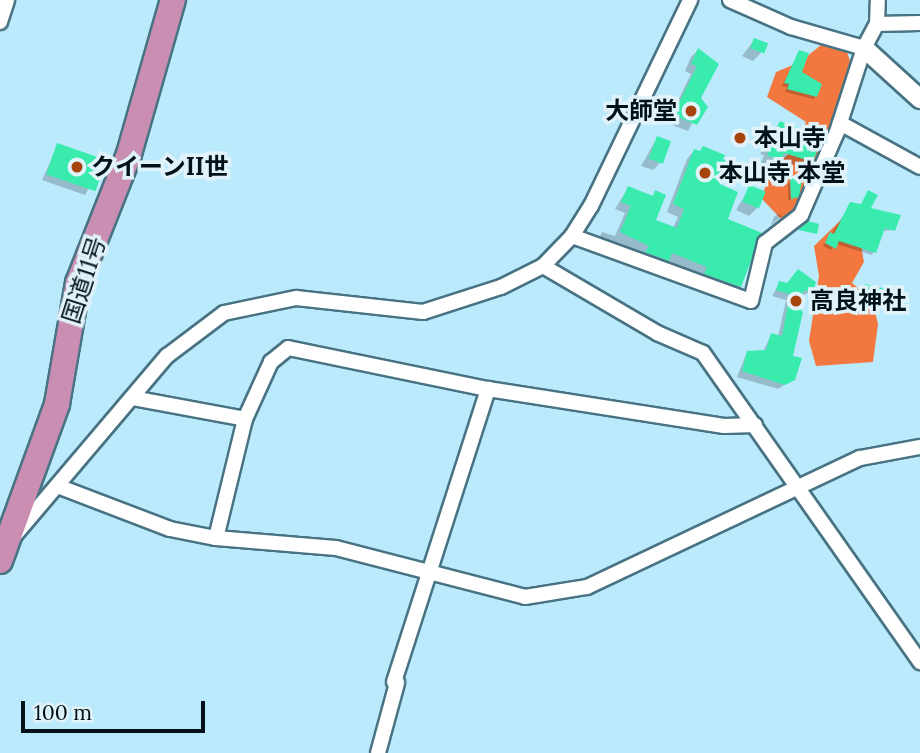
<!DOCTYPE html>
<meta charset="utf-8">
<style>
body{margin:0}
#map{position:relative;width:920px;height:753px;overflow:hidden;background:#bceafd;font-family:Lora,"Noto Sans JP",serif}
div>[style]{position:absolute}
.forest>*{inset:0;background:#f2783f}
.shadow>*{inset:0;background:#0003}
.building>*{inset:0;background:#39ebad;transform-origin:0 0}
.roads{filter:drop-shadow(2px 0 #487383) drop-shadow(-2px 0 #487383) drop-shadow(0 2px #487383) drop-shadow(0 -2px #487383)}
.minor>*{height:14px;margin:-7px;padding:0 7px;transform-origin:7px;border-radius:7px;background:#fff}
.tertiary>*{height:18px;margin:-9px;padding:0 9px;transform-origin:9px;border-radius:9px;background:#fff}
.trunk>*{height:24px;margin:-12px;padding:0 12px;transform-origin:12px;border-radius:12px;background:#ca8eb2}
.dots>*{width:19px;height:19px;translate:-50% -50%;box-sizing:border-box;border:4px solid #e0f2fa;border-radius:50%}
span{translate:-50% -50%;white-space:nowrap;text-align:center;line-height:1.15;-webkit-text-stroke:7px #e0f2fa;paint-order:stroke}
.poi-label{font-size:24px;color:#021218;font-weight:700}
.right{translate:-100% -50%;text-align:right}
.left{translate:0 -50%;text-align:left}
.street-label{font-size:24px;color:#021218}
.scale{position:absolute;left:21px;top:701px;width:184px;height:32px;box-sizing:border-box;border:4px solid #021218;border-top:0;padding-left:9px;font-size:21px;line-height:24px;white-space:nowrap;color:#021218;-webkit-text-stroke:5px #e0f2fa;paint-order:stroke}
</style>
<div id="map">
<div class="forest">
<i style="clip-path:polygon(821px 45px,846px 49px,853px 70px,800px 211px,782px 220px,761px 198px,773px 168px,793px 150px,806px 122px,767px 97px,776px 72px,800px 62px)"></i>
<i style="clip-path:polygon(842px 219px,858px 229px,864px 262px,852px 283px,872px 299px,878px 324px,873px 362px,816px 366px,809px 341px,819px 276px,814px 246px)"></i>
</div>
<div class="shadow">
<i style="clip-path:polygon(754px 40px,761px 53px,753px 61px,742px 56px)"></i>
<i style="clip-path:polygon(698px 50px,698px 99px,704px 101px,688px 131px,667px 123px,691px 74px,685px 71px,691px 57px)"></i>
<i style="clip-path:polygon(799px 52px,800px 73px,816px 96px,813px 99px,785px 92px,787px 87px,782px 86px)"></i>
<i style="clip-path:polygon(780px 123px,812px 161px,805px 168px,779px 160px,771px 167px,761px 163px,764px 155px,760px 154px)"></i>
<i style="clip-path:polygon(657px 138px,661px 162px,653px 170px,641px 166px)"></i>
<i style="clip-path:polygon(58px 145px,104px 161px,85px 195px,42px 180px)"></i>
<i style="clip-path:polygon(694px 151px,718px 185px,740px 286px,732px 294px,697px 281px,700px 275px,666px 261px,660px 268px,639px 260px,642px 254px,600px 237px,602px 232px,615px 236px,625px 213px,615px 209px,628px 188px,651px 197px,656px 192px,653px 221px,673px 228px,678px 217px,667px 212px,687px 159px)"></i>
<i style="clip-path:polygon(791px 180px,797px 196px,788px 201px,788px 184px)"></i>
<i style="clip-path:polygon(750px 187px,757px 208px,749px 216px,736px 210px)"></i>
<i style="clip-path:polygon(851px 204px,869px 209px,894px 230px,882px 231px,872px 255px,836px 244px,831px 250px,823px 246px)"></i>
<i style="clip-path:polygon(778px 214px,782px 216px,771px 225px,774px 217px)"></i>
<i style="clip-path:polygon(793px 277px,811px 292px,800px 296px,796px 308px,791px 357px,793px 379px,778px 389px,737px 377px,747px 352px,763px 352px,771px 335px,778px 337px,786px 300px,772px 296px,780px 283px,786px 285px)"></i>
<i style="clip-path:polygon(865px 286px,883px 304px,879px 307px,859px 301px)"></i>
</div>
<div class="building">
<i style="left:754px;top:38px;width:15px;height:11px;rotate:20deg"></i>
<i style="clip-path:polygon(698px 48px,719px 64px,701px 98px,708px 107px,697px 125px,673px 115px,697px 66px,691px 64px)"></i>
<i style="clip-path:polygon(799px 50px,809px 53px,802px 72px,822px 84px,817px 97px,787px 89px,789px 84px,784px 83px)"></i>
<i style="clip-path:polygon(780px 121px,804px 131px,800px 140px,819px 146px,813px 162px,784px 153px,780px 161px,767px 155px,770px 148px,766px 147px)"></i>
<i style="left:657px;top:136px;width:15px;height:24px;rotate:20deg"></i>
<i style="left:57px;top:143px;width:52px;height:33px;rotate:19deg"></i>
<i style="clip-path:polygon(703px 146px,725px 155px,723px 159px,729px 162px,720px 184px,738px 192px,728px 219px,762px 233px,741px 287px,704px 274px,707px 267px,672px 253px,669px 261px,645px 252px,649px 246px,620px 232px,631px 206px,621px 202px,628px 186px,653px 196px,655px 190px,666px 195px,656px 220px,677px 228px,684px 209px,673px 204px,694px 149px,700px 151px)"></i>
<i style="clip-path:polygon(803px 175px,799px 197px,791px 199px,790px 179px)"></i>
<i style="left:749px;top:185px;width:18px;height:18px;rotate:22deg"></i>
<i style="clip-path:polygon(868px 190px,878px 195px,871px 208px,901px 215px,895px 231px,885px 228px,876px 253px,839px 241px,836px 249px,825px 243px,830px 232px,834px 234px,850px 202px,861px 204px)"></i>
<i style="clip-path:polygon(808px 221px,819px 224px,817px 234px,798px 230px)"></i>
<i style="clip-path:polygon(798px 269px,816px 282px,813px 293px,804px 290px,798px 307px,803px 312px,793px 356px,802px 358px,795px 380px,785px 385px,742px 371px,747px 351px,766px 350px,771px 333px,782px 336px,790px 294px,776px 290px,779px 281px,787px 283px)"></i>
<i style="clip-path:polygon(865px 284px,891px 290px,885px 305px,861px 298px)"></i>
</div>
<div class="roads">
<div class="minor">
<i style="left:730px;top:0;width:67px;rotate:23.9deg"></i>
<i style="left:791px;top:27px;width:76px;rotate:16deg"></i>
<i style="left:0;top:22px;width:23px;rotate:-72deg"></i>
<i style="left:877px;top:24px;width:24px;rotate:-88deg"></i>
<i style="left:840px;top:123px;width:91px;rotate:28.8deg"></i>
<i style="left:572px;top:236px;width:190px;rotate:20deg"></i>
<i style="left:751px;top:301px;width:60px;rotate:-76.4deg"></i>
<i style="left:765px;top:243px;width:46px;rotate:-37.9deg"></i>
<i style="left:801px;top:215px;width:90px;rotate:-66.6deg"></i>
<i style="left:837px;top:132px;width:88px;rotate:-72.2deg"></i>
<i style="left:864px;top:48px;width:27px;rotate:-62deg"></i>
<i style="left:877px;top:24px;width:43px;rotate:-1.3deg"></i>
<i style="left:543px;top:266px;width:132px;rotate:30.4deg"></i>
<i style="left:657px;top:333px;width:50px;rotate:23.5deg"></i>
<i style="left:703px;top:353px;width:378px;rotate:54.9deg"></i>
<i style="left:132px;top:398px;width:115px;rotate:10.5deg"></i>
<i style="left:60px;top:487px;width:118px;rotate:20.9deg"></i>
<i style="left:170px;top:529px;width:47px;rotate:11.1deg"></i>
<i style="left:216px;top:538px;width:120px;rotate:4.8deg"></i>
<i style="left:336px;top:548px;width:195px;rotate:14.5deg"></i>
<i style="left:525px;top:597px;width:63px;rotate:-9.2deg"></i>
<i style="left:587px;top:587px;width:302px;rotate:-25.3deg"></i>
<i style="left:860px;top:458px;width:61px;rotate:-10.4deg"></i>
<i style="left:15px;top:535px;width:235px;rotate:-49.7deg"></i>
<i style="left:167px;top:356px;width:71px;rotate:-37deg"></i>
<i style="left:224px;top:313px;width:74px;rotate:-11.8deg"></i>
<i style="left:296px;top:298px;width:128px;rotate:6.3deg"></i>
<i style="left:423px;top:312px;width:82px;rotate:-17.8deg"></i>
<i style="left:501px;top:287px;width:47px;rotate:-26.6deg"></i>
<i style="left:543px;top:266px;width:42px;rotate:-46deg"></i>
<i style="left:572px;top:236px;width:36px;rotate:-58deg"></i>
<i style="left:591px;top:206px;width:229px;rotate:-64.3deg"></i>
<i style="left:216px;top:538px;width:122px;rotate:-76.3deg"></i>
<i style="left:245px;top:419px;width:63px;rotate:-65.5deg"></i>
<i style="left:271px;top:362px;width:22px;rotate:-39deg"></i>
<i style="left:288px;top:348px;width:204px;rotate:11.6deg"></i>
<i style="left:488px;top:389px;width:239px;rotate:8.9deg"></i>
<i style="left:724px;top:426px;width:31px;rotate:-2deg"></i>
<i style="left:394px;top:682px;width:308px;rotate:-72.2deg"></i>
<i style="left:378px;top:753px;width:73px;rotate:-74.8deg"></i>
</div>
<div class="tertiary">
<i style="left:864px;top:48px;width:76px;rotate:42.3deg"></i>
</div>
<div class="trunk">
<i style="left:0;top:561px;width:167px;rotate:-70deg"></i>
<i style="left:57px;top:404px;width:123px;rotate:-80.2deg"></i>
<i style="left:78px;top:283px;width:139px;rotate:-68.4deg"></i>
<i style="left:129px;top:154px;width:160px;rotate:-74.1deg"></i>
</div>
</div>
<div class="dots">
<i style="left:691px;top:111px;background:#a7440b"></i>
<i style="left:740px;top:138px;background:#a7440b"></i>
<i style="left:77px;top:167px;background:#a7440b"></i>
<i style="left:705px;top:173px;background:#a7440b"></i>
<i style="left:796px;top:301px;background:#a7440b"></i>
</div>
<div class="poi-label">
<span class="right" style="left:677px;top:111px">大師堂</span>
<span class="left" style="left:754px;top:138px">本山寺</span>
<span class="left" style="left:91px;top:167px">クイーンII世</span>
<span class="left" style="left:719px;top:173px">本山寺 本堂</span>
<span class="left" style="left:810px;top:301px">高良神社</span>
</div>
<div class="street-label">
<span style="left:84px;top:280px;rotate:-72deg">国道11号</span>
</div>
<div class="scale">100 m</div>
</div>
